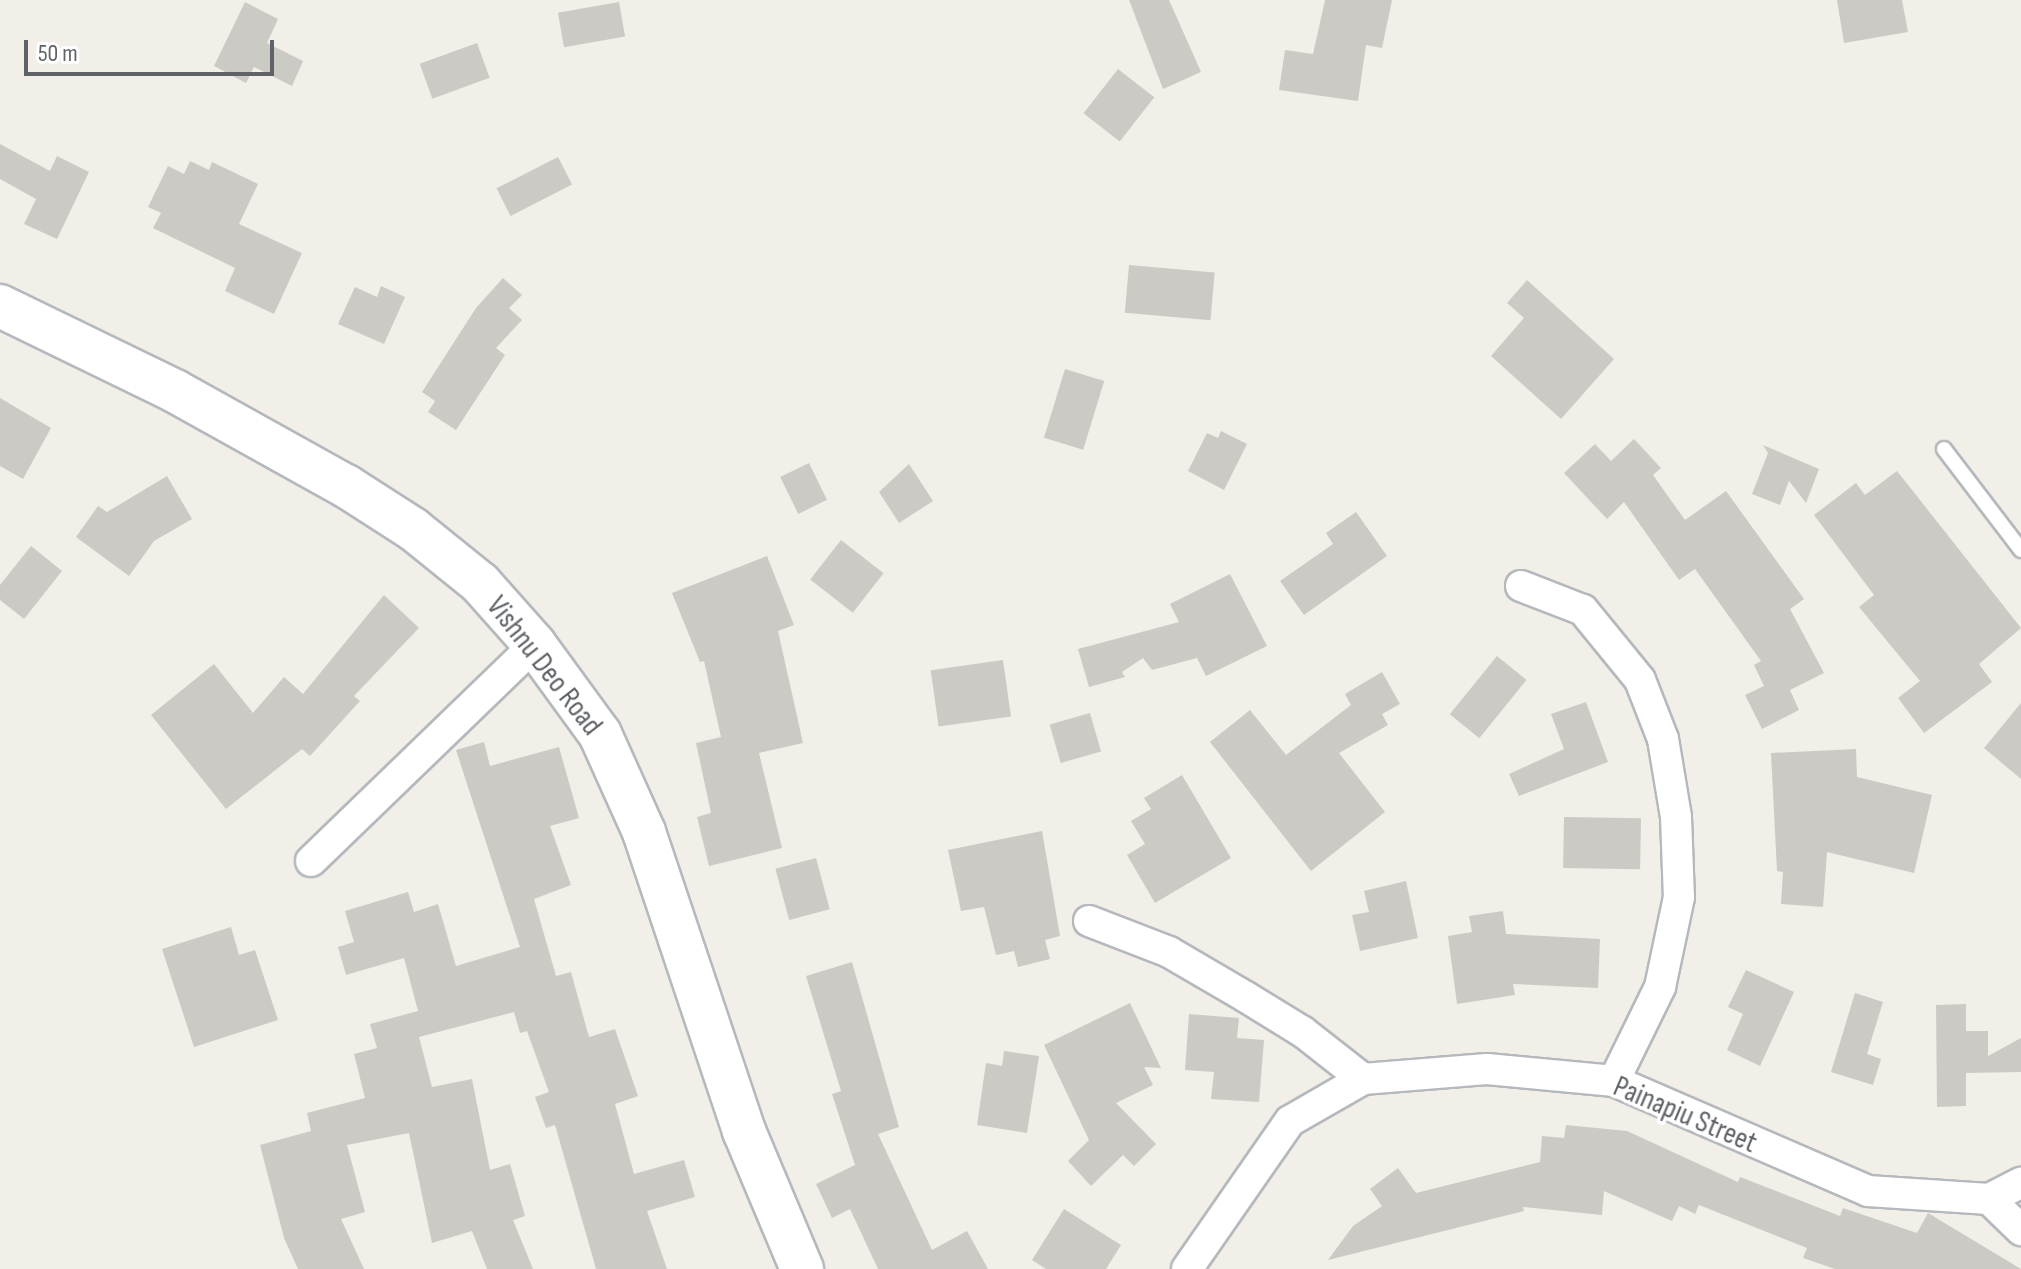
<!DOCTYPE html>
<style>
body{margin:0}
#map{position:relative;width:2021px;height:1269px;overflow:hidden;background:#f1efe8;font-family:"Sofia Sans Condensed",sans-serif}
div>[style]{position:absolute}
.building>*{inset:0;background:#cccac5;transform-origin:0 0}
.roads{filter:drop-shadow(2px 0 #b5b8bc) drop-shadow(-2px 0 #b5b8bc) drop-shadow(0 2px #b5b8bc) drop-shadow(0 -2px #b5b8bc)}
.lane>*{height:14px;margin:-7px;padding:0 7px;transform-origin:7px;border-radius:7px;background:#fff}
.street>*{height:30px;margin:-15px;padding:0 15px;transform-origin:15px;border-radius:15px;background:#fff}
.secondary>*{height:42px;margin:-21px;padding:0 21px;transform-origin:21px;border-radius:21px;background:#fff}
span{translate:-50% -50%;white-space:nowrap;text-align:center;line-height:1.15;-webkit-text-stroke:7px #fff;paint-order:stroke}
.street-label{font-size:30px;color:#5f6368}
.scale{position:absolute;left:24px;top:40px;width:250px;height:36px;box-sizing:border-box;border:4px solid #5f6368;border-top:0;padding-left:10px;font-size:24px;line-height:28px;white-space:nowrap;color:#5f6368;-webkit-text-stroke:6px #fff;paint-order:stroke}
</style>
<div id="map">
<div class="building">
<i style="clip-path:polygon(1129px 0,1169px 0,1201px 72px,1163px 89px)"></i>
<i style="clip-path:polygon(1325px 0,1392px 0,1382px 48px,1366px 45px,1358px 101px,1279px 90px,1285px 50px,1313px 54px)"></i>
<i style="clip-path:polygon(1837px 0,1902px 0,1908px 32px,1844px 43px)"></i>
<i style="clip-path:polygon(245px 2px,278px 19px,267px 43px,303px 61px,292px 86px,254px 67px,246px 83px,214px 66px)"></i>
<i style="left:619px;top:2px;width:35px;height:62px;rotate:80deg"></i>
<i style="left:477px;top:43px;width:37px;height:61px;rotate:70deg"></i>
<i style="left:1118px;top:69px;width:46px;height:56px;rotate:38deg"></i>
<i style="clip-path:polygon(0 144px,50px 171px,57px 156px,89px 172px,57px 239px,24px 224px,36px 199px,0 179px)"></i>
<i style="left:558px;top:157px;width:31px;height:69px;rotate:63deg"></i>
<i style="clip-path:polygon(190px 161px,209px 170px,212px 162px,258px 184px,239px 224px,302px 253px,274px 314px,225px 291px,235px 268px,153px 228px,161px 213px,148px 207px,168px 166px,184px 174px)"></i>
<i style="left:1129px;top:265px;width:86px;height:48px;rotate:5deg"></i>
<i style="clip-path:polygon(503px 278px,522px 295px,509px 308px,522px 320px,496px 348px,505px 355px,456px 430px,428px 412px,435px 401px,422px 392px,476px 308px)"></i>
<i style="clip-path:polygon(1527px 280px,1614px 359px,1561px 419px,1491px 356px,1524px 318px,1507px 303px)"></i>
<i style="clip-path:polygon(381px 286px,405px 297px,384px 344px,338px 324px,355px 287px,377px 297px)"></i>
<i style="left:1065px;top:369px;width:41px;height:72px;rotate:17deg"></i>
<i style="clip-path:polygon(0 398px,51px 428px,23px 479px,0 466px)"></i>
<i style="clip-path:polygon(1221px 431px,1247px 444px,1224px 490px,1188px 471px,1207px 433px,1218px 438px)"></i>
<i style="clip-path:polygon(1634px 439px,1661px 468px,1653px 475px,1685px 520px,1726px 491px,1804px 599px,1790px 609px,1824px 673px,1790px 690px,1799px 710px,1762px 729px,1745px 695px,1764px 686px,1754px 665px,1761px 661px,1695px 569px,1679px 580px,1624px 502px,1607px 519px,1564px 473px,1595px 444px,1611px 461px)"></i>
<i style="clip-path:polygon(1763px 445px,1819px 469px,1806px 503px,1789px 481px,1780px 505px,1752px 494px,1768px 453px)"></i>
<i style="left:809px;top:463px;width:41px;height:32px;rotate:64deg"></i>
<i style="clip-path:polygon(909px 464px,933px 501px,899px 523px,879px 492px)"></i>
<i style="clip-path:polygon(1897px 471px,2021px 628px,1979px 664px,1992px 682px,1924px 733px,1898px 698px,1920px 681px,1859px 607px,1874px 595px,1814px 515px,1856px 483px,1865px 495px)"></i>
<i style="clip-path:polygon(167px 476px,192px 519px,154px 541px,129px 576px,76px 537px,98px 506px,107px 512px)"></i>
<i style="clip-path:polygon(1356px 512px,1387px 556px,1304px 615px,1280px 581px,1333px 544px,1326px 533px)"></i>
<i style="left:841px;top:540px;width:54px;height:50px;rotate:38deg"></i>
<i style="clip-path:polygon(31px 546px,62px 571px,24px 619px,0 600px,0 585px)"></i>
<i style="clip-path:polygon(767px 556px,794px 625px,778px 631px,803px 743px,759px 753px,782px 848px,709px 866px,697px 817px,711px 813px,696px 743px,721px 737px,704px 661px,700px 662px,672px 593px)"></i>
<i style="clip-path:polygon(1230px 574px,1267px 646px,1206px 676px,1197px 658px,1152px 670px,1143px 658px,1122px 672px,1125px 677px,1089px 687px,1078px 649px,1179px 622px,1170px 604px)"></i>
<i style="clip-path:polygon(384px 595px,419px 628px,354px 696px,360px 701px,310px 756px,302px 749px,226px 809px,151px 715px,214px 664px,253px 713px,284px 677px,303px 694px)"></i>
<i style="left:1497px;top:656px;width:38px;height:75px;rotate:39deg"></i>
<i style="left:1003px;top:660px;width:57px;height:73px;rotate:82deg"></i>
<i style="clip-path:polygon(1382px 672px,1400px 704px,1382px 714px,1388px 725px,1339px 753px,1385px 812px,1311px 871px,1210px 742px,1250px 710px,1286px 755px,1351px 705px,1345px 694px)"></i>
<i style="clip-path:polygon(1586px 702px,1608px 762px,1519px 796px,1509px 774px,1564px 749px,1551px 714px)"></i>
<i style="clip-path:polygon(2021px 703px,2021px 779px,1984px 748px)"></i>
<i style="left:1090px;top:713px;width:40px;height:42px;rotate:74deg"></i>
<i style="clip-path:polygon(484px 742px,490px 766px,559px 747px,579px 818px,550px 826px,571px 885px,534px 899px,556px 976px,571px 972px,589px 1037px,615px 1029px,638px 1096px,615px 1104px,634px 1174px,684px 1160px,695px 1197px,647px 1211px,667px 1269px,596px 1269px,555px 1125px,546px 1128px,535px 1097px,549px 1092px,527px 1031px,520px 1033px,514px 1012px,419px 1037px,432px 1087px,472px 1079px,490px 1170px,510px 1164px,525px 1216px,513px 1220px,533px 1269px,487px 1269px,472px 1231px,432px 1243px,409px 1133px,347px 1145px,365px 1212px,341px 1219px,364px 1269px,298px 1269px,284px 1238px,260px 1145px,311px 1131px,307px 1113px,365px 1098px,354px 1054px,377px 1048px,370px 1024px,418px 1011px,404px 958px,346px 975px,338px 947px,354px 942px,345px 911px,408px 892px,414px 912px,438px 904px,456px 966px,520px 947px,456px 750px)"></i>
<i style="clip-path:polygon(1856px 749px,1857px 777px,1932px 795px,1914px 873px,1827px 852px,1823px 907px,1781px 904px,1783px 872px,1777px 871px,1771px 753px)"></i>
<i style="clip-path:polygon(1182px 775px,1231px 858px,1155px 903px,1127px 855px,1145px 844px,1131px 821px,1151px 809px,1144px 798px)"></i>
<i style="left:1564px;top:817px;width:77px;height:51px;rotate:1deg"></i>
<i style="clip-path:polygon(1042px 831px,1060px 936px,1045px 940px,1050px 959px,1018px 967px,1014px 951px,996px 955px,984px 907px,961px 911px,948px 850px)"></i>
<i style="left:816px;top:858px;width:53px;height:42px;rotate:75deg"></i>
<i style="clip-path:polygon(1406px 881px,1418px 938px,1360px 951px,1352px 915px,1369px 912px,1364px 891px)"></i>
<i style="clip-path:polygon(1503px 911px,1506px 934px,1600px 939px,1598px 988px,1513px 984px,1515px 995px,1457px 1004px,1448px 936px,1472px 932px,1469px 916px)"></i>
<i style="clip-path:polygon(231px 927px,239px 955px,255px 950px,278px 1020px,194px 1047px,162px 949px)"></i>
<i style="clip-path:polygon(852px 962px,899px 1127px,878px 1134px,932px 1250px,967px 1231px,988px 1269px,878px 1269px,850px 1209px,832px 1218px,816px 1184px,855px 1165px,832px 1094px,841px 1091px,806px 976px)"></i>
<i style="clip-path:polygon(1746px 970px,1794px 992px,1760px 1066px,1727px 1050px,1743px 1014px,1728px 1007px)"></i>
<i style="clip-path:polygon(1855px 993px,1883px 1002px,1867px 1054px,1881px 1059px,1873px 1085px,1831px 1072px)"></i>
<i style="clip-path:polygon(1130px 1003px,1161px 1068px,1144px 1067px,1153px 1085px,1116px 1103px,1156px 1144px,1134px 1166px,1123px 1155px,1091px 1186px,1068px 1161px,1089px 1140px,1044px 1045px)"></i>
<i style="clip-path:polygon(1966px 1004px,1966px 1031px,1988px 1031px,1988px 1056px,2021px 1038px,2021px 1072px,1966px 1073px,1966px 1106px,1937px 1107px,1936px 1005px)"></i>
<i style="clip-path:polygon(1189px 1014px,1239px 1018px,1237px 1038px,1264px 1040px,1259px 1102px,1211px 1099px,1214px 1072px,1185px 1070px)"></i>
<i style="clip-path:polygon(1004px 1051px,1039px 1056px,1027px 1133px,977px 1125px,986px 1063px,1002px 1066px)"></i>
<i style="clip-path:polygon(1566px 1125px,1627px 1131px,1738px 1182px,1740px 1177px,1840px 1216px,1843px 1208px,1917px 1233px,1928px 1213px,2021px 1269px,1835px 1269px,1803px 1258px,1807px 1248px,1699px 1205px,1695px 1214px,1679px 1206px,1672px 1221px,1604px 1191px,1602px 1215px,1523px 1207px,1524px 1211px,1328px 1260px,1353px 1226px,1382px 1206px,1370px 1189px,1398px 1168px,1416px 1193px,1540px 1162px,1542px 1136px,1564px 1138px)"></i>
<i style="clip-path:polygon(1064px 1209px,1121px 1245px,1106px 1269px,1046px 1269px,1032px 1260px)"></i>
</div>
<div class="roads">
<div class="lane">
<i style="left:1944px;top:449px;width:127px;rotate:52.7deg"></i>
</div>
<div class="street">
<i style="left:1521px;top:586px;width:66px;rotate:21.2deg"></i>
<i style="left:1583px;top:610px;width:90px;rotate:50.8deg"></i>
<i style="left:1640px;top:680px;width:63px;rotate:68.7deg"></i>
<i style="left:1663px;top:739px;width:79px;rotate:80.5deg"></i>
<i style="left:1676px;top:817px;width:80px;rotate:87.9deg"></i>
<i style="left:1679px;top:897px;width:92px;rotate:101.9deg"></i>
<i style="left:1660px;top:987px;width:105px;rotate:116.1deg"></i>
<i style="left:311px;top:861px;width:311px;rotate:-44deg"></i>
<i style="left:1089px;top:921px;width:86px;rotate:21.2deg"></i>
<i style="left:1169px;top:952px;width:89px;rotate:30.3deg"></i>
<i style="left:1246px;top:997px;width:67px;rotate:31.6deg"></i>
<i style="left:1303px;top:1032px;width:76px;rotate:38.1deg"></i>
<i style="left:1989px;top:1199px;width:45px;rotate:44.1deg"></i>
<i style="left:1187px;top:1269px;width:180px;rotate:-55.2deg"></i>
<i style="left:1290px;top:1121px;width:84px;rotate:-29.9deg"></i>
<i style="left:1363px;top:1079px;width:124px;rotate:-4.6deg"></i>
<i style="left:1487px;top:1069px;width:128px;rotate:5.4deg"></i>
<i style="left:1614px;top:1081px;width:277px;rotate:23.4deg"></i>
<i style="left:1868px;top:1191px;width:121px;rotate:3.8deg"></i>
<i style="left:1989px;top:1199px;width:36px;rotate:-27deg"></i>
</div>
<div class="secondary">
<i style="left:0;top:306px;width:195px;rotate:25.9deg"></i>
<i style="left:175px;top:391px;width:196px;rotate:29.1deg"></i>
<i style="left:346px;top:486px;width:80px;rotate:32.7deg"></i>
<i style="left:413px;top:529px;width:86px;rotate:38.9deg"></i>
<i style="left:480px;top:583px;width:83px;rotate:48.4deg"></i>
<i style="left:535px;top:645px;width:110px;rotate:53.9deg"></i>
<i style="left:600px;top:734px;width:107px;rotate:65.8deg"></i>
<i style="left:644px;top:832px;width:315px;rotate:71.5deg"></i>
<i style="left:744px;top:1131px;width:150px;rotate:67.2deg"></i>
</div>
</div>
<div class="street-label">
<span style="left:544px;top:666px;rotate:52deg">Vishnu Deo Road</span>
<span style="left:1685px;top:1115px;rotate:23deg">Painapiu Street</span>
</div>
<div class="scale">50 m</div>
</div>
